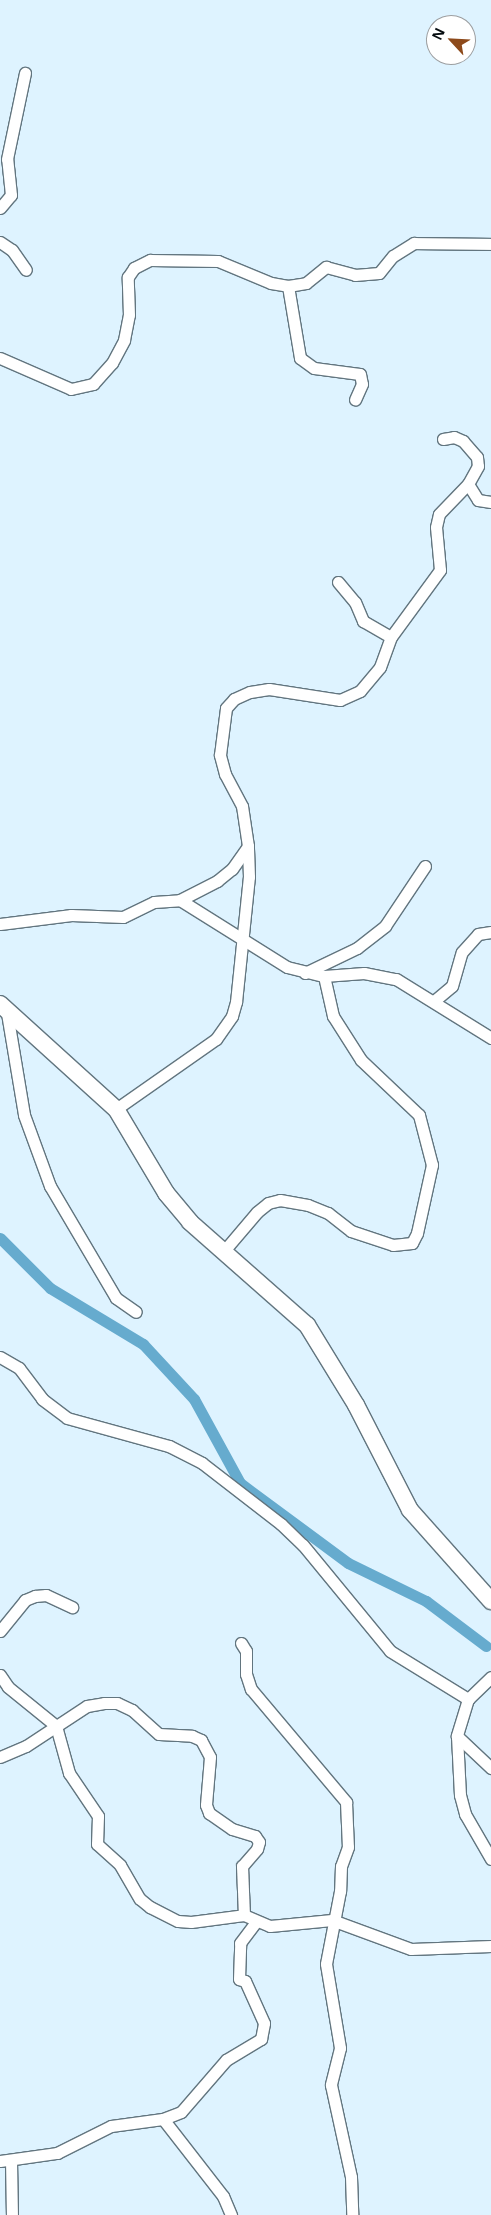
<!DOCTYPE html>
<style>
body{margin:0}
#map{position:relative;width:491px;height:2215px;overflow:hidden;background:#def3ff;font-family:"Noto Sans",sans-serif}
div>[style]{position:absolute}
.canal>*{height:11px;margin:-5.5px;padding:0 5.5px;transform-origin:5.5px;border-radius:5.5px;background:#66abce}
.roads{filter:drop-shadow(1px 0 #62757f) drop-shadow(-1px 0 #62757f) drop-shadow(0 1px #62757f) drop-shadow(0 -1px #62757f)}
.street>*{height:11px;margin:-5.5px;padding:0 5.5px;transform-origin:5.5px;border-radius:5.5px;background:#fff}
.secondary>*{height:16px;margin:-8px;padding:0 8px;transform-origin:8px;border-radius:8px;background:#fff}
span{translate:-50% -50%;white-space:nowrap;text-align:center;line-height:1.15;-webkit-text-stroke:5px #fff;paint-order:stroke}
.north{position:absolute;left:426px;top:15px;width:50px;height:50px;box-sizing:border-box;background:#fff;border:1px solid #9c9ea0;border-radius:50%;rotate:295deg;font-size:14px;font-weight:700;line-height:20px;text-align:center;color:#070d11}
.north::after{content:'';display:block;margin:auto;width:18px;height:22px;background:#8d4a1b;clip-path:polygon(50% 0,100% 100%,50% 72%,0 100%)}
</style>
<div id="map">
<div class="canal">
<i style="left:0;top:1238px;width:71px;rotate:45deg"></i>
<i style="left:50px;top:1288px;width:109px;rotate:31.1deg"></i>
<i style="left:143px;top:1344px;width:75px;rotate:47.2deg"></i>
<i style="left:194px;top:1399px;width:96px;rotate:61.3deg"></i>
<i style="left:240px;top:1483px;width:134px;rotate:36.5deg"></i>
<i style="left:348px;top:1563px;width:87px;rotate:26deg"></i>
<i style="left:426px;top:1601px;width:75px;rotate:36.9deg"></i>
</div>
<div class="roads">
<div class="street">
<i style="left:0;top:208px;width:17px;rotate:-50deg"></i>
<i style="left:11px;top:195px;width:36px;rotate:-96deg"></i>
<i style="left:7px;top:159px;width:88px;rotate:-78.2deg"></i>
<i style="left:0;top:242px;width:14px;rotate:34deg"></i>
<i style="left:12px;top:250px;width:24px;rotate:55deg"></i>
<i style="left:288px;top:286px;width:73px;rotate:80.5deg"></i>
<i style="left:300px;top:358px;width:17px;rotate:36deg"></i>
<i style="left:314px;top:368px;width:46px;rotate:7.4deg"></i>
<i style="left:360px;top:374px;width:10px;rotate:79deg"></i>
<i style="left:362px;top:384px;width:17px;rotate:114deg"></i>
<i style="left:0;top:358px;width:77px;rotate:23.6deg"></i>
<i style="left:71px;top:389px;width:23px;rotate:-13deg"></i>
<i style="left:93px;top:384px;width:28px;rotate:-48deg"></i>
<i style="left:112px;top:363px;width:26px;rotate:-62deg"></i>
<i style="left:124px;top:340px;width:25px;rotate:-79deg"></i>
<i style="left:129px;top:315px;width:38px;rotate:-92deg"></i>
<i style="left:128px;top:277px;width:11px;rotate:-56deg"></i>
<i style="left:134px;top:268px;width:18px;rotate:-27deg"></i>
<i style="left:150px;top:260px;width:68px;rotate:0.8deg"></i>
<i style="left:218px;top:261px;width:57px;rotate:22.5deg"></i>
<i style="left:271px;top:283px;width:17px;rotate:10deg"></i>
<i style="left:288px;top:286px;width:18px;rotate:-9deg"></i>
<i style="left:306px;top:283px;width:26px;rotate:-39deg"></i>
<i style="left:326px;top:267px;width:30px;rotate:15deg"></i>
<i style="left:355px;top:275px;width:24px;rotate:-5deg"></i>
<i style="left:379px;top:273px;width:22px;rotate:-51deg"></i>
<i style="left:393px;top:256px;width:25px;rotate:-32deg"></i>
<i style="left:414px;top:243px;width:77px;rotate:0.7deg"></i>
<i style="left:443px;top:439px;width:11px;rotate:-10deg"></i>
<i style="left:454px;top:437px;width:10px;rotate:24deg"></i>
<i style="left:463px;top:441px;width:21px;rotate:49deg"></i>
<i style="left:477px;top:457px;width:9px;rotate:84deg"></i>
<i style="left:478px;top:466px;width:21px;rotate:119deg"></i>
<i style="left:338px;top:582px;width:26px;rotate:50deg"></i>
<i style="left:355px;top:602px;width:21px;rotate:67deg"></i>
<i style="left:363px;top:621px;width:32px;rotate:30deg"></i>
<i style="left:180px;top:900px;width:42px;rotate:-27.2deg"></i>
<i style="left:217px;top:881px;width:19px;rotate:-39deg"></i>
<i style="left:232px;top:869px;width:28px;rotate:-55deg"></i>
<i style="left:0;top:924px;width:72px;rotate:-7.2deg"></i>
<i style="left:71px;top:915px;width:52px;rotate:2.2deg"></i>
<i style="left:123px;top:917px;width:34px;rotate:-26deg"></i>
<i style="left:154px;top:902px;width:26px;rotate:-4deg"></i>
<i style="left:180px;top:900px;width:126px;rotate:32.1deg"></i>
<i style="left:287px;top:967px;width:38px;rotate:14deg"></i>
<i style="left:324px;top:976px;width:40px;rotate:-4.3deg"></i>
<i style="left:364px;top:973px;width:33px;rotate:11deg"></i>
<i style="left:396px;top:979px;width:112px;rotate:31.8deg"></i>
<i style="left:305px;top:973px;width:58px;rotate:-25.7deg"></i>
<i style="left:357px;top:948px;width:36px;rotate:-38deg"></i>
<i style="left:385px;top:926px;width:72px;rotate:-56.3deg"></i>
<i style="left:434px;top:1001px;width:23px;rotate:-40deg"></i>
<i style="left:452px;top:986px;width:35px;rotate:-74deg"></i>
<i style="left:462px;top:952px;width:24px;rotate:-48deg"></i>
<i style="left:478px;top:934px;width:13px;rotate:-9deg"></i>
<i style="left:7px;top:1013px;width:103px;rotate:80.5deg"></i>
<i style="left:24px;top:1115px;width:76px;rotate:69.9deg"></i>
<i style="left:50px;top:1186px;width:130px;rotate:59.5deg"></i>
<i style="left:116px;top:1298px;width:24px;rotate:35deg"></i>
<i style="left:116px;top:1109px;width:122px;rotate:-35deg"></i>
<i style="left:216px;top:1039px;width:28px;rotate:-55deg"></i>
<i style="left:232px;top:1016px;width:15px;rotate:-74deg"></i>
<i style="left:236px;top:1002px;width:126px;rotate:-84.1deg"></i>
<i style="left:249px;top:877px;width:31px;rotate:-92deg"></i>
<i style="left:248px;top:846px;width:40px;rotate:-98.5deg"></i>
<i style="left:242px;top:806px;width:36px;rotate:-118deg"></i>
<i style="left:225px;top:774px;width:20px;rotate:-105deg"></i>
<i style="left:220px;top:755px;width:47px;rotate:-82.7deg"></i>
<i style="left:226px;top:708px;width:12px;rotate:-48deg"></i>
<i style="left:234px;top:699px;width:17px;rotate:-24deg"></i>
<i style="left:250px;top:692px;width:19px;rotate:-9deg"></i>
<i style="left:269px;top:689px;width:72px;rotate:8.8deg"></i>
<i style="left:340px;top:700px;width:22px;rotate:-24deg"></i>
<i style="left:360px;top:691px;width:31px;rotate:-50deg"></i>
<i style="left:380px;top:667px;width:32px;rotate:-70deg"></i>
<i style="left:391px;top:637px;width:83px;rotate:-53.8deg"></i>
<i style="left:440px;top:570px;width:43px;rotate:-95.3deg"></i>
<i style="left:436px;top:527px;width:13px;rotate:-77deg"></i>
<i style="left:439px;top:514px;width:42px;rotate:-46deg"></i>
<i style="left:468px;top:484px;width:19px;rotate:58deg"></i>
<i style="left:478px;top:500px;width:13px;rotate:9deg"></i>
<i style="left:223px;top:1252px;width:52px;rotate:-49.6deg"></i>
<i style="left:257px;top:1212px;width:14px;rotate:-39deg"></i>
<i style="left:268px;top:1203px;width:12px;rotate:-14deg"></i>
<i style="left:280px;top:1200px;width:28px;rotate:10deg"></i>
<i style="left:308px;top:1205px;width:22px;rotate:22deg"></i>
<i style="left:328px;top:1213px;width:29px;rotate:38deg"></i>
<i style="left:351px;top:1231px;width:44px;rotate:18.4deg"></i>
<i style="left:393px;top:1245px;width:19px;rotate:-6deg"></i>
<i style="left:412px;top:1243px;width:11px;rotate:-63deg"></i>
<i style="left:417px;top:1233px;width:70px;rotate:-77.6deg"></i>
<i style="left:432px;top:1165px;width:52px;rotate:-104.6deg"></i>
<i style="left:419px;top:1115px;width:80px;rotate:-136.5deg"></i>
<i style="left:361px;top:1060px;width:52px;rotate:-122.5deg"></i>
<i style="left:333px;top:1016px;width:41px;rotate:-102.7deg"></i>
<i style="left:0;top:1357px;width:22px;rotate:30deg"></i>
<i style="left:19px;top:1368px;width:39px;rotate:53deg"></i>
<i style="left:42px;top:1399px;width:31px;rotate:37deg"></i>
<i style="left:67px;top:1418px;width:106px;rotate:15.4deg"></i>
<i style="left:169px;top:1446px;width:37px;rotate:27deg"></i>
<i style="left:202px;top:1463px;width:100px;rotate:37.7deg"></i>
<i style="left:281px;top:1524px;width:30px;rotate:44deg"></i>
<i style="left:303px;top:1545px;width:137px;rotate:50.6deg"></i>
<i style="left:390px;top:1651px;width:92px;rotate:31.6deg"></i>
<i style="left:0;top:1631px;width:40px;rotate:-51deg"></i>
<i style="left:25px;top:1600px;width:11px;rotate:-22deg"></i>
<i style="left:35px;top:1596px;width:11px;rotate:-5deg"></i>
<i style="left:46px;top:1595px;width:29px;rotate:25deg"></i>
<i style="left:241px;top:1643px;width:9px;rotate:58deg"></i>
<i style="left:246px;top:1651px;width:23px;rotate:90deg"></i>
<i style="left:246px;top:1674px;width:16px;rotate:72deg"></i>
<i style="left:251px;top:1689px;width:148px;rotate:49.9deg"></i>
<i style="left:346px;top:1802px;width:45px;rotate:87.5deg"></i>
<i style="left:348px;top:1847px;width:20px;rotate:110deg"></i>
<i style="left:341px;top:1866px;width:25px;rotate:92deg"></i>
<i style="left:340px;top:1891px;width:74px;rotate:100.9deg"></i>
<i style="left:326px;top:1964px;width:85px;rotate:80.5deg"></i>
<i style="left:340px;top:2048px;width:38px;rotate:104deg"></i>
<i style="left:331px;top:2085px;width:94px;rotate:77.7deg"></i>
<i style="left:351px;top:2177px;width:38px;rotate:88deg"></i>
<i style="left:0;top:1675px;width:14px;rotate:56deg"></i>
<i style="left:8px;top:1687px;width:62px;rotate:39.1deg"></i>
<i style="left:56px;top:1726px;width:49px;rotate:74.5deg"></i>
<i style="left:69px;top:1773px;width:52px;rotate:56deg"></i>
<i style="left:98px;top:1816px;width:28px;rotate:92deg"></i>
<i style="left:97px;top:1844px;width:31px;rotate:42deg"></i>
<i style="left:120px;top:1865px;width:39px;rotate:60deg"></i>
<i style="left:140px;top:1899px;width:13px;rotate:39deg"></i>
<i style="left:150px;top:1907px;width:31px;rotate:27deg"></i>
<i style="left:178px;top:1921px;width:13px;rotate:4deg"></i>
<i style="left:191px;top:1922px;width:53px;rotate:-7.5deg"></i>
<i style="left:244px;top:1915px;width:28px;rotate:23deg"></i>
<i style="left:270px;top:1926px;width:62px;rotate:-5.5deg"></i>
<i style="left:332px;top:1920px;width:84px;rotate:20.2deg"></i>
<i style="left:411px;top:1949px;width:80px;rotate:-2.1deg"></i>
<i style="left:491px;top:1677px;width:32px;rotate:136deg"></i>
<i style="left:468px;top:1699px;width:39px;rotate:107deg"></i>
<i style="left:457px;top:1736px;width:59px;rotate:87.1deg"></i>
<i style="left:460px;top:1795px;width:20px;rotate:75deg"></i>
<i style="left:465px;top:1814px;width:52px;rotate:60deg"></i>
<i style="left:457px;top:1736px;width:47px;rotate:43.3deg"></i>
<i style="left:0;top:1757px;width:28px;rotate:-23deg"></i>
<i style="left:26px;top:1746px;width:73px;rotate:-33.3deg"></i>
<i style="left:87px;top:1706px;width:17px;rotate:-10deg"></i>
<i style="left:104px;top:1703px;width:13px"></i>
<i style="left:117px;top:1703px;width:17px;rotate:25deg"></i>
<i style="left:132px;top:1710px;width:36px;rotate:42deg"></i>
<i style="left:159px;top:1734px;width:33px;rotate:3deg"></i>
<i style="left:192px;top:1736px;width:10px;rotate:24deg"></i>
<i style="left:201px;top:1740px;width:19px;rotate:62deg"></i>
<i style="left:210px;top:1757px;width:48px;rotate:94.8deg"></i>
<i style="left:206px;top:1805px;width:9px;rotate:69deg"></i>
<i style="left:209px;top:1813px;width:28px;rotate:35deg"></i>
<i style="left:232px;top:1829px;width:24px;rotate:17deg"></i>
<i style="left:255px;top:1836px;width:7px;rotate:56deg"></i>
<i style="left:259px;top:1842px;width:7px;rotate:106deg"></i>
<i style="left:257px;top:1849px;width:23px;rotate:131deg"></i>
<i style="left:242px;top:1866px;width:49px;rotate:87.7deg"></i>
<i style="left:163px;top:2119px;width:98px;rotate:52.1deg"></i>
<i style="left:223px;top:2196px;width:21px;rotate:67deg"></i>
<i style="left:11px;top:2160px;width:55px;rotate:89deg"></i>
<i style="left:0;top:2161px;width:58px;rotate:-8deg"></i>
<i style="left:57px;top:2153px;width:60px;rotate:-26.6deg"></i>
<i style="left:111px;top:2126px;width:52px;rotate:-7.7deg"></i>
<i style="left:163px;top:2119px;width:19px;rotate:-21deg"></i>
<i style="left:181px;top:2112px;width:69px;rotate:-49.1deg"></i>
<i style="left:226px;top:2060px;width:41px;rotate:-31deg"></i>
<i style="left:261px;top:2039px;width:16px;rotate:-79deg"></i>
<i style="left:264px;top:2023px;width:46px;rotate:-114.3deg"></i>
<i style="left:245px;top:1981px;width:6px;rotate:-162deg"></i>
<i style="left:239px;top:1979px;width:36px;rotate:-88deg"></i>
<i style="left:240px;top:1943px;width:26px;rotate:-53deg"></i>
</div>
<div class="secondary">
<i style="left:0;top:1004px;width:156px;rotate:42.2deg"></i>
<i style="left:116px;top:1109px;width:98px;rotate:59.2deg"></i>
<i style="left:166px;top:1193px;width:38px;rotate:50deg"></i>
<i style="left:190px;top:1222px;width:156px;rotate:41.4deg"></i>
<i style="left:307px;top:1325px;width:94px;rotate:58.5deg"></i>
<i style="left:356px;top:1405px;width:118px;rotate:62.8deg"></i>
<i style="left:410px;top:1510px;width:122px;rotate:48.3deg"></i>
</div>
</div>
<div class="north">N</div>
</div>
